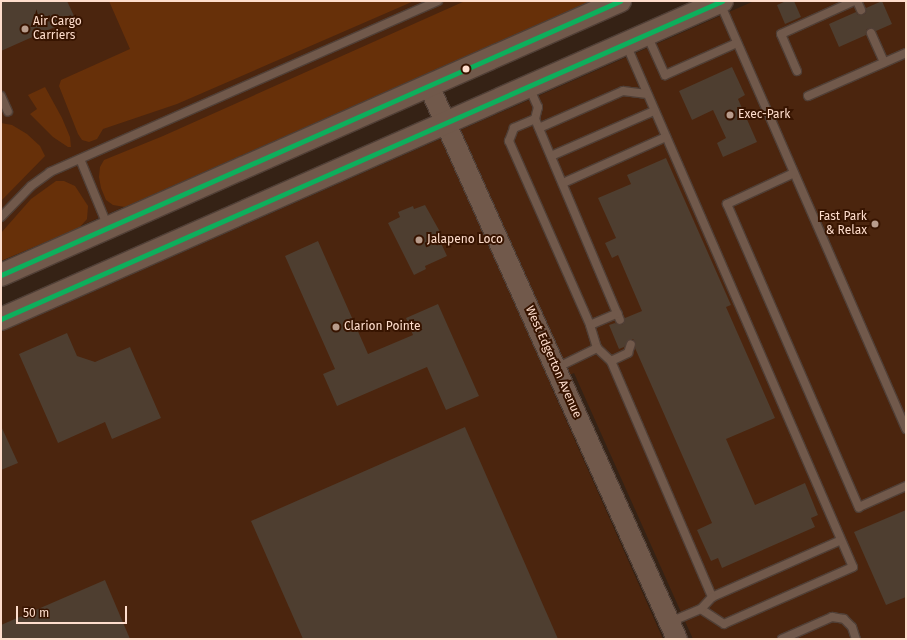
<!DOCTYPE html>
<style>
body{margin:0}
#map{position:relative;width:907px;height:640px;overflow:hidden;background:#352215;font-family:"Fira Sans",sans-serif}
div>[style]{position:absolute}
.built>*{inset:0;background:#4b250e}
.green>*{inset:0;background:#673009}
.building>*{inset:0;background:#4e3e30}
.roads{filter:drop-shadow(1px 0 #503f36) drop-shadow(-1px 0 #503f36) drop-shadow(0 1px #503f36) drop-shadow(0 -1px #503f36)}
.service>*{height:8px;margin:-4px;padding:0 4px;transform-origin:4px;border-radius:4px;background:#71594b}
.tertiary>*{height:20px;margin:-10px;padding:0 10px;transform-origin:10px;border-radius:10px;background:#71594b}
.primary>*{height:22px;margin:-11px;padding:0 11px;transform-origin:11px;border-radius:11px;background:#71594b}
.bus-1>*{height:5px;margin:-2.5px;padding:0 2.5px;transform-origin:2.5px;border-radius:2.5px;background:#0daf5c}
.dots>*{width:11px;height:11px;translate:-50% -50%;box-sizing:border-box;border:2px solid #371400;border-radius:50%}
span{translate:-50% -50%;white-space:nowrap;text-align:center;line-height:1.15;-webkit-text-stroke:4px #371400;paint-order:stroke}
.poi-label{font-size:12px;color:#feddcc}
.left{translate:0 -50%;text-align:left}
.right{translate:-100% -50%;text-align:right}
.street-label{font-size:12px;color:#feddcc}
.frame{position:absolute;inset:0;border:2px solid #feddcc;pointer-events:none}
.scale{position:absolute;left:16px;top:606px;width:111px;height:18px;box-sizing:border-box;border:2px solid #feddcc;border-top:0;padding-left:5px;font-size:12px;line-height:14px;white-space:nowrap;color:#feddcc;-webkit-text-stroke:3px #371400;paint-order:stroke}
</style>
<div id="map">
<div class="built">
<i style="clip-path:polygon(1px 1px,591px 1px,1px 261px)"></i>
<i style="clip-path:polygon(754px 1px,906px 1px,906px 639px,693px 639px,574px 373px,550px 384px,663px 639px,1px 639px,1px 332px)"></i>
</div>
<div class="green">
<i style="clip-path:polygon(109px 1px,414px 1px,177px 104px,103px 129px,97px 139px,89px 142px,82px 140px,78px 134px,59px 86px,61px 80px,130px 49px)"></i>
<i style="clip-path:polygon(465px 1px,591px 1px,125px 207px,113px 205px,106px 200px,101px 188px,99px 177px,100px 167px,104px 160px,163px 136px)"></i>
<i style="clip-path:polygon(45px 87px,62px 118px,70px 137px,71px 147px,68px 147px,53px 137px,30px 114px,37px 109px,28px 95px)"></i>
<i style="clip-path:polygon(1px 123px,12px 125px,27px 134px,40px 146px,45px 156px,1px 201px)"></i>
<i style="clip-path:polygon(56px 181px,64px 181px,75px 186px,88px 206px,87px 219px,79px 228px,1px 261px,1px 233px,31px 199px)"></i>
</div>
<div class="building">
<i style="clip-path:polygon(1px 1px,67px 1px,75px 18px,1px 51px)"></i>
<i style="clip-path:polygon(786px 1px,794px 1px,801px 17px,785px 24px,777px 5px)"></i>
<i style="clip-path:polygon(882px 1px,892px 24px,876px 31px,869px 28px,866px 30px,866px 35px,839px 47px,829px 24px,856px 12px,858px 15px,863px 15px,866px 13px,866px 8px)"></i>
<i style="clip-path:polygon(732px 67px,745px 95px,738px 99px,757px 142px,723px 157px,717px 143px,726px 138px,713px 110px,692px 120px,679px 91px)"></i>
<i style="clip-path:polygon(666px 158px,731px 305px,726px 307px,775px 418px,726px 439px,755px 505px,805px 483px,818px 515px,811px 518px,815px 527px,722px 568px,718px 558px,711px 561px,697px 530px,712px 523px,635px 348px,636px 343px,633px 339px,630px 339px,624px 347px,619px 349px,609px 325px,615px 323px,619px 325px,622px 325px,625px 318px,642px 311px,618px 255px,612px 258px,605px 243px,616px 238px,598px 198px,631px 184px,627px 175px)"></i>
<i style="clip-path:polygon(425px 205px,444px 239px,440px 241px,447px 256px,425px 266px,426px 269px,414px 275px,388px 223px,400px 217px,398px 212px,413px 206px,414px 209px)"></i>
<i style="clip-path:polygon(318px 241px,368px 354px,413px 335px,406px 318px,438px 304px,479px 396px,446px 410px,427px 367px,337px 406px,323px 374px,335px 369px,285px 256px)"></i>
<i style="clip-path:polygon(67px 333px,77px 356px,95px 362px,130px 347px,161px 418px,112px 439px,105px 422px,58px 443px,19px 354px)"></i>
<i style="clip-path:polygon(1px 426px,18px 463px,1px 470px)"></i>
<i style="clip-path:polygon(465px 427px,558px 639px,303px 639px,251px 521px)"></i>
<i style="clip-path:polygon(906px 510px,906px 597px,886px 605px,854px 532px)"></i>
<i style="clip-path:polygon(105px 580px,130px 639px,1px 639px,1px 625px)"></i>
</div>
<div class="roads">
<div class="service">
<i style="left:857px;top:1px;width:10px;rotate:66deg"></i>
<i style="left:720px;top:3px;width:465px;rotate:66.4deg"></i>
<i style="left:871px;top:33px;width:32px;rotate:66deg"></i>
<i style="left:647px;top:35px;width:44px;rotate:65.8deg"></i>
<i style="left:665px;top:75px;width:79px;rotate:-24deg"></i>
<i style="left:626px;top:44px;width:570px;rotate:66.54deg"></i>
<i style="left:853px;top:567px;width:141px;rotate:156.2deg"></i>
<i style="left:724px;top:624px;width:27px;rotate:-147deg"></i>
<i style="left:797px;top:71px;width:40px;rotate:-113.4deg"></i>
<i style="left:781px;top:34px;width:80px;rotate:-24.3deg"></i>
<i style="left:529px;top:87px;width:22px;rotate:66deg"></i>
<i style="left:538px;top:107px;width:12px;rotate:104deg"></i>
<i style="left:535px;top:119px;width:218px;rotate:67.1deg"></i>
<i style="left:1px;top:96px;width:17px;rotate:66deg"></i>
<i style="left:808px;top:96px;width:107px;rotate:-23.7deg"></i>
<i style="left:535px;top:119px;width:23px;rotate:157deg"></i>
<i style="left:514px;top:128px;width:14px;rotate:111deg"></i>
<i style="left:509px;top:141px;width:201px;rotate:66.2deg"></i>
<i style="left:590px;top:325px;width:24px;rotate:73deg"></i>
<i style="left:597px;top:348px;width:19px;rotate:43deg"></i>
<i style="left:611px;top:361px;width:19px;rotate:-25deg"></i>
<i style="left:628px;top:353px;width:9px;rotate:-72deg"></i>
<i style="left:539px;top:128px;width:92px;rotate:-23.8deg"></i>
<i style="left:623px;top:91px;width:24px;rotate:7deg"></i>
<i style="left:551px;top:156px;width:112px;rotate:-23.6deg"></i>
<i style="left:80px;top:159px;width:74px;rotate:67.6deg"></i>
<i style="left:794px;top:173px;width:74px;rotate:155.2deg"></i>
<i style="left:727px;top:204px;width:331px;rotate:66.5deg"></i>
<i style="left:859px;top:507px;width:51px;rotate:-24.1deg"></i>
<i style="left:563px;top:183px;width:113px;rotate:-24.1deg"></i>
<i style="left:1px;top:217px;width:43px;rotate:-45.9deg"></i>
<i style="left:31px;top:186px;width:24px;rotate:-36deg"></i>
<i style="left:50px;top:172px;width:424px;rotate:-23.8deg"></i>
<i style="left:590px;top:325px;width:30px;rotate:-23deg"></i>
<i style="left:611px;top:361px;width:257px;rotate:66.8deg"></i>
<i style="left:712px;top:597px;width:141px;rotate:-23.8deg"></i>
<i style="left:556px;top:368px;width:46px;rotate:-26deg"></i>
<i style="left:670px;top:622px;width:34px;rotate:-23deg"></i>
<i style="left:701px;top:609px;width:16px;rotate:-47deg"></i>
<i style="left:782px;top:639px;width:55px;rotate:-23.7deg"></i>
<i style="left:832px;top:617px;width:12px;rotate:9deg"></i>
<i style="left:844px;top:619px;width:11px;rotate:45deg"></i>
<i style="left:852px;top:627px;width:13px;rotate:72deg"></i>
</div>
<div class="tertiary">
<i style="left:429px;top:86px;width:606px;rotate:65.85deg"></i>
</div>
<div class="primary">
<i style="left:1px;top:275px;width:677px;rotate:-23.88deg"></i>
<i style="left:1px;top:319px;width:788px;rotate:-23.8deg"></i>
</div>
</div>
<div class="bus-1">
<i style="left:1px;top:275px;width:677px;rotate:-23.88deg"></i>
<i style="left:1px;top:319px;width:788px;rotate:-23.8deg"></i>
</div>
<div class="dots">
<i style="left:25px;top:29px;background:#b89c8c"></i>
<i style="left:466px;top:69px;background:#feddcc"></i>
<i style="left:730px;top:115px;background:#b89c8c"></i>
<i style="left:875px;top:224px;background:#b89c8c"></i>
<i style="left:419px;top:240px;background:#b89c8c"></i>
<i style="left:336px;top:327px;background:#b89c8c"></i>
</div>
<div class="poi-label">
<span class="left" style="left:33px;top:29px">Air Cargo<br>Carriers</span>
<span class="left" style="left:738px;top:115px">Exec-Park</span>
<span class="right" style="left:867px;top:224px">Fast Park<br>&amp; Relax</span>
<span class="left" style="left:427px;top:240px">Jalapeno Loco</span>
<span class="left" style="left:344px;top:327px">Clarion Pointe</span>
</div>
<div class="street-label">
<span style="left:553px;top:362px;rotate:66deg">West Edgerton Avenue</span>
</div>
<div class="frame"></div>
<div class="scale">50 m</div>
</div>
